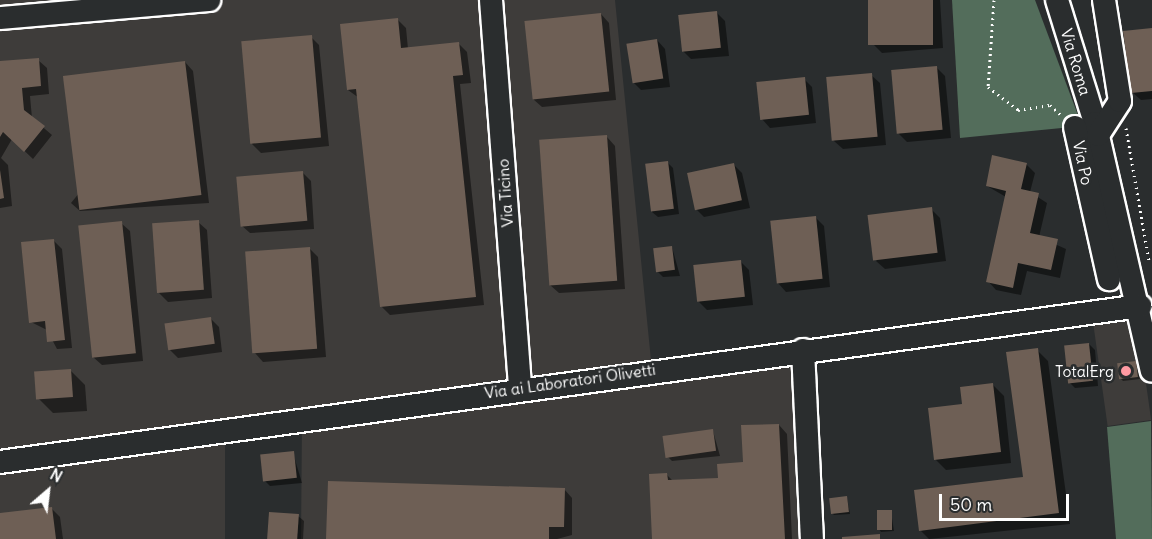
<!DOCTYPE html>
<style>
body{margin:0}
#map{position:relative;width:1152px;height:539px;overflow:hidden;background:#2a2d2e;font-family:Delius,sans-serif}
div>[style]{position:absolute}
.built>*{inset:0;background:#3e3c3a;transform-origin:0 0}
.green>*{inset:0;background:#536d5b}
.shadow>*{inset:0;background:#0007}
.building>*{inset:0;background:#6e5f55;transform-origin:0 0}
.path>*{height:3px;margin-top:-1.5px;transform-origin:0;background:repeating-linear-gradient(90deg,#fff 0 1.5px,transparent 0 6px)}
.roads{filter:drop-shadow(2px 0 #fff) drop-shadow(-2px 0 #fff) drop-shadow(0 2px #fff) drop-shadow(0 -2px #fff)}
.minor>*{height:22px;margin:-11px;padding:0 11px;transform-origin:11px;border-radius:11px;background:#2a2d2e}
.dots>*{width:16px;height:16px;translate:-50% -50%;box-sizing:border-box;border:3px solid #2a2d2e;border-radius:50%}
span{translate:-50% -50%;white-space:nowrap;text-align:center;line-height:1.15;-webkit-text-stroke:5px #2a2d2e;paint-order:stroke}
.street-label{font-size:16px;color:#fff}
.poi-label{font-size:16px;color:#fff}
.right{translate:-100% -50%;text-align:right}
.north{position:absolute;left:18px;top:461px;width:60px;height:60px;-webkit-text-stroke:4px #2a2d2e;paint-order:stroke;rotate:28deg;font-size:16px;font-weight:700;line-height:24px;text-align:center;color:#fff}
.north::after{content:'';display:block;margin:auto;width:21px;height:27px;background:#fff;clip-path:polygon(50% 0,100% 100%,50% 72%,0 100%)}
.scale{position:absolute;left:939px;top:494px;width:130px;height:27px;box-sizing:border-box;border:3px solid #fff;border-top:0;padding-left:8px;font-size:18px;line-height:21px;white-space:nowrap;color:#fff;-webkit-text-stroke:4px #2a2d2e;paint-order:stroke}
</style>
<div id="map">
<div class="built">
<i style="clip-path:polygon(0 0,615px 0,652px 370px,803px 350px,812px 539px,301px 539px,302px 419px,225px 430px,225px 539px,0 539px)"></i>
<i style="left:1136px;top:312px;width:109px;height:44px;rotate:82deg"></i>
</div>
<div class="green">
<i style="clip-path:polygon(952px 0,1035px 0,1082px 126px,960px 138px)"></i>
<i style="clip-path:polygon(1151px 421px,1152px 539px,1116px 539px,1107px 427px)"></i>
</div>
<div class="shadow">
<i style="clip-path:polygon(870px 0,940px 0,943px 48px,882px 53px,873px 44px)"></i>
<i style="clip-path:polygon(717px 13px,725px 21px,729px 56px,691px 59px,683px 51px)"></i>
<i style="clip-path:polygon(601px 14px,609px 23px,616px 100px,542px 107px,533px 99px)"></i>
<i style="clip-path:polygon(397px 19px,406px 28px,408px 49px,459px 44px,467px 52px,471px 83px,460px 84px,484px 305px,390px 315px,381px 306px,359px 98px,348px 90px)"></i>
<i style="clip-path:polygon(1152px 30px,1152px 99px,1141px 100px,1132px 92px)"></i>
<i style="clip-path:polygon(311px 37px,319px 45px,329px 146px,261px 153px,252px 144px)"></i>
<i style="clip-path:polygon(657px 40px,665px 49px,670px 87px,641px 90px,633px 82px)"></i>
<i style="clip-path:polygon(38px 60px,47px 68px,49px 94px,30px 96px,32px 118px,52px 135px,33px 159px,12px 139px,1px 158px,8px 165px,12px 206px,0 208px,0 63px)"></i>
<i style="clip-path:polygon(185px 62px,193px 71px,209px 203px,80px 211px,71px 203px)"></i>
<i style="clip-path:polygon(936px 67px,945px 76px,951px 138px,907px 142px,899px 134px)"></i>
<i style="clip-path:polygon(871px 75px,880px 83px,886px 145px,843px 149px,834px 141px)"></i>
<i style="clip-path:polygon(804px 79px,812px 87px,816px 123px,770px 128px,762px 119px)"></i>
<i style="clip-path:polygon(607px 137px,615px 146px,625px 289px,559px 293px,550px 285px)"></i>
<i style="clip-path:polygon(667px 162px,673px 168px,679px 214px,658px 217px,652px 212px)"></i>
<i style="clip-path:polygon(1026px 164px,1035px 173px,1030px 192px,1047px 203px,1039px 237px,1066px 249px,1060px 278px,1027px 271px,1021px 295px,996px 290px,988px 281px,1006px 197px,987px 186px)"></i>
<i style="clip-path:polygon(734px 165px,742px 173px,750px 208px,704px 217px,696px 209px)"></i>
<i style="clip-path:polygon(302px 172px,311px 181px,314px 229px,250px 233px,241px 225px)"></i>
<i style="clip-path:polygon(931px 209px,940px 218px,946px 261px,885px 269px,876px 261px)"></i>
<i style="clip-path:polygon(815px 217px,824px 226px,830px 287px,786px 292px,778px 283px)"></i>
<i style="clip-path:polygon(198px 222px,207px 230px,212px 298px,168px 302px,159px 293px)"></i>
<i style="clip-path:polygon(121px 223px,130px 231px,143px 361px,102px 365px,93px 357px)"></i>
<i style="clip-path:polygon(54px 241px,62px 249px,72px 348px,57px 349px,47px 330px,31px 322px)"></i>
<i style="clip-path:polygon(672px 247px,680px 276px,663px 277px,658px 272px)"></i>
<i style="clip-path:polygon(309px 248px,318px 257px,326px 357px,263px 362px,255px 353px)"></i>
<i style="clip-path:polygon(741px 262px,749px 270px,753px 305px,707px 310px,699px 302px)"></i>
<i style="clip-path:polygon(211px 319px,219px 327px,222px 352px,178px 358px,169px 349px)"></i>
<i style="clip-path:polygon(1089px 344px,1095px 350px,1098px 386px,1075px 388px,1069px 382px)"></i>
<i style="clip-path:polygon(1037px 350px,1048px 361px,1070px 524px,929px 539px,921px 531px,1024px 478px)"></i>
<i style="clip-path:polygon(1135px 362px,1140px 379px,1123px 381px,1121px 379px)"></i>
<i style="clip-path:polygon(70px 370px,85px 385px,87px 411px,53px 413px,38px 398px)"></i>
<i style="clip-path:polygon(993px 385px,1004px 396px,1011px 463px,946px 470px,935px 459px)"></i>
<i style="clip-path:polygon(779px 425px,787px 434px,792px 539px,654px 539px,667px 475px,673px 481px,719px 479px,745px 464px)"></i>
<i style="clip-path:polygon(713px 431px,720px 456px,672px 461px,666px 455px)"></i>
<i style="clip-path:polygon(293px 453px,302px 483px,270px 486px,265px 481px)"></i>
<i style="clip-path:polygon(564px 489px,572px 498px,572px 535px,557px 539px,328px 539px)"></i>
<i style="clip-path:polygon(847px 498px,850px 514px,834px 515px,832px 513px)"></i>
<i style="clip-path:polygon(51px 508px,60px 517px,63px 539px,0 539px,0 515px)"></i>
<i style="clip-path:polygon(891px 512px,894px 531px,881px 532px,879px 529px)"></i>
<i style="clip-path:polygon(298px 516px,304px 521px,303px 539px,268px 539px)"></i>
</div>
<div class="building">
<i style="left:868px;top:0;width:65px;height:45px"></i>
<i style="left:717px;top:11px;width:37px;height:39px;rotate:84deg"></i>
<i style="left:601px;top:13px;width:79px;height:77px;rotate:84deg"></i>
<i style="clip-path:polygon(398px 18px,401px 48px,459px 42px,463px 75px,453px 76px,476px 297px,380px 307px,356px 89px,347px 90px,340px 24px)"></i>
<i style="clip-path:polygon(1152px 28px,1152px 91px,1131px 93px,1123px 31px)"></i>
<i style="left:312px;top:35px;width:103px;height:71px;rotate:85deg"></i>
<i style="left:657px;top:39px;width:40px;height:31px;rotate:81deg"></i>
<i style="clip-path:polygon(39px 58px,41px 86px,22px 88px,24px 110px,45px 126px,24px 152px,3px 132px,0 137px,0 61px)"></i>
<i style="left:185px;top:61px;width:135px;height:123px;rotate:83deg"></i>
<i style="left:937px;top:66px;width:64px;height:46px;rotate:85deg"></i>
<i style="left:872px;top:73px;width:64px;height:46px;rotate:85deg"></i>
<i style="left:805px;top:77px;width:38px;height:49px;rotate:84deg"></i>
<i style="left:607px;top:135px;width:146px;height:68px;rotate:86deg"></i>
<i style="clip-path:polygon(992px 155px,1027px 163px,1021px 189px,1039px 193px,1030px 233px,1058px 239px,1051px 270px,1018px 263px,1013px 288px,986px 282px,1006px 191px,986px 186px)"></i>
<i style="left:668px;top:161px;width:48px;height:23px;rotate:83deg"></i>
<i style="left:734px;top:163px;width:38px;height:48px;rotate:78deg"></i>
<i style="clip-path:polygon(0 170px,4px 198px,0 199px)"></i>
<i style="left:303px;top:171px;width:50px;height:67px;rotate:85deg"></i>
<i style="left:932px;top:207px;width:46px;height:65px;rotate:83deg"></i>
<i style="left:816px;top:216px;width:63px;height:46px;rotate:84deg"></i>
<i style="left:199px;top:220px;width:70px;height:47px;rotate:86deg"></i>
<i style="left:122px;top:221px;width:133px;height:44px;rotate:84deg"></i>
<i style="clip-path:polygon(54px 239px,65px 340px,47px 342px,45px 321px,29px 323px,21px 242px)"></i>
<i style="left:672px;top:246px;width:24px;height:19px;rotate:83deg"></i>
<i style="left:310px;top:247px;width:102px;height:65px;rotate:86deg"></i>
<i style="left:741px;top:260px;width:37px;height:48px;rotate:84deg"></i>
<i style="left:211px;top:317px;width:27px;height:47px;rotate:82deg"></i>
<i style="left:1089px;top:343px;width:38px;height:25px;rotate:84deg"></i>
<i style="clip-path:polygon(1038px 348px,1059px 513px,919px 531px,914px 490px,1023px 477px,1006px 352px)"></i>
<i style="left:1136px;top:361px;width:16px;height:19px;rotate:83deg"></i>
<i style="left:71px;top:369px;width:28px;height:37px;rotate:86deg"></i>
<i style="clip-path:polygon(993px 383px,1001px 452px,934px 460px,928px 408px,962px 404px,960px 387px)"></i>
<i style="clip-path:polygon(779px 424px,785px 539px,652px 539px,649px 474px,667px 473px,668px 480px,718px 478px,717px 464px,743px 462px,741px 425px)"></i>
<i style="left:713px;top:429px;width:22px;height:51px;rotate:82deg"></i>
<i style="left:294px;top:451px;width:27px;height:34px;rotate:84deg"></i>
<i style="clip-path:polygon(328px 481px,565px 488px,564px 527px,549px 527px,549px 539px,326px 539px)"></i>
<i style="left:847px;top:496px;width:16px;height:18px;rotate:83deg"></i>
<i style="clip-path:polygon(52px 507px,56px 539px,0 539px,0 513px)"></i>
<i style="left:892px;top:510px;width:20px;height:15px;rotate:90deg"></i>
<i style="left:269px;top:512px;width:30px;height:27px;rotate:4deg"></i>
<i style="clip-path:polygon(880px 534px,880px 539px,842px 539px,842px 537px)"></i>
</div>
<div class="path">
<i style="left:994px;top:0;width:87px;rotate:93.9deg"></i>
<i style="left:988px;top:87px;width:38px;rotate:37deg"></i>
<i style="left:1018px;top:110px;width:32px;rotate:-9deg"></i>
<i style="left:1050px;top:105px;width:15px;rotate:42deg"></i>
<i style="left:1126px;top:128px;width:135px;rotate:80.2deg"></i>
</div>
<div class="roads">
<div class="minor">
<i style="left:491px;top:0;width:388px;rotate:85.7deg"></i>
<i style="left:1057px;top:0;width:129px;rotate:72.8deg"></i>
<i style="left:1095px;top:123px;width:254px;rotate:77.1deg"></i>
<i style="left:0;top:18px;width:210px;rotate:-4.9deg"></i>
<i style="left:1075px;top:127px;width:156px;rotate:77.4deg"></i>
<i style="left:1098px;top:135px;width:40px;rotate:-57.1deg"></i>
<i style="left:1120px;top:101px;width:102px;rotate:-99deg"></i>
<i style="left:803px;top:350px;width:189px;rotate:87.3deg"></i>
<i style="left:0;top:462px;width:1151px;rotate:-7.79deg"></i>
</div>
</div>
<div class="dots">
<i style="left:1126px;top:371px;background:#ff9aa2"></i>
</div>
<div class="street-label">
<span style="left:1076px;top:62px;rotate:73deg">Via Roma</span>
<span style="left:1083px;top:163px;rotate:78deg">Via Po</span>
<span style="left:505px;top:193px;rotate:-94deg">Via Ticino</span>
<span style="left:570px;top:381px;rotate:-8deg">Via ai Laboratori Olivetti</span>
</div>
<div class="poi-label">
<span class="right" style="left:1114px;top:371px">TotalErg</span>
</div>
<div class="north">N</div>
<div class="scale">50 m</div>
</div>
